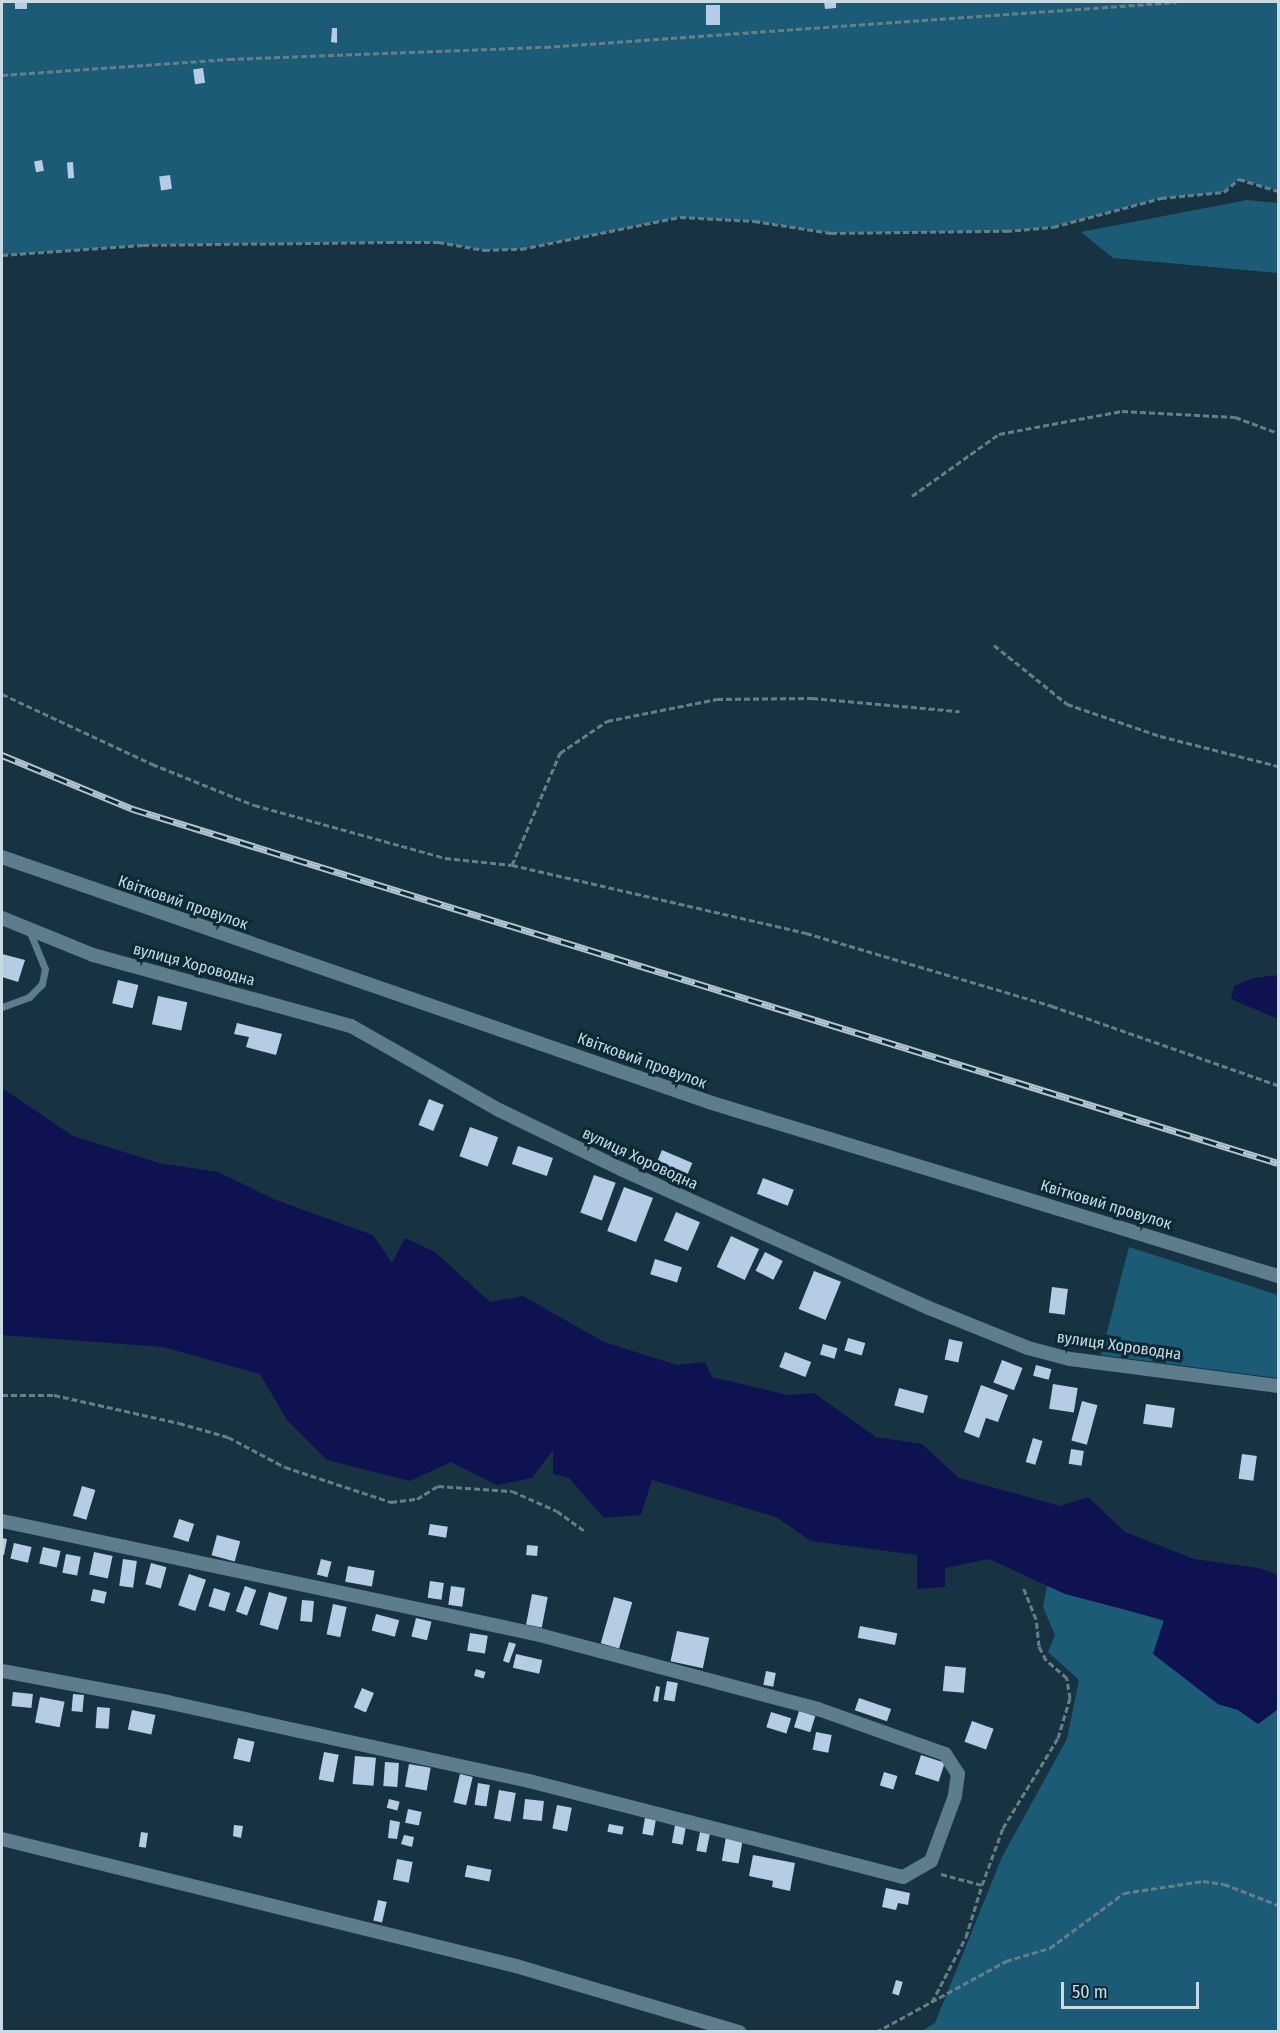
<!DOCTYPE html>
<meta charset="utf-8">
<style>
body{margin:0}
#map{position:relative;width:1280px;height:2033px;overflow:hidden;background:#173341;font-family:"Fira Sans Condensed",sans-serif}
div>[style]{position:absolute}
.green>*{inset:0;background:#1b5b76}
.water>*{inset:0;background:#0f1251}
.building>*{inset:0;background:#b6cce5;transform-origin:0 0}
.path>*{height:3px;margin-top:-1.5px;transform-origin:0;background:repeating-linear-gradient(90deg,#677e89 0 6px,transparent 0 9px)}
.service>*{height:7px;margin:-3.5px;padding:0 3.5px;transform-origin:3.5px;border-radius:3.5px;background:#5e7d8c}
.minor>*{height:14px;margin:-7px;padding:0 7px;transform-origin:7px;border-radius:7px;background:#5e7d8c}
.rail>*{height:7px;margin-top:-3.5px;transform-origin:0;background:repeating-linear-gradient(90deg,#0c2936 0 14px,#b3c4ce 0 28px);box-sizing:border-box;border-block:2px solid #b3c4ce}
span{translate:-50% -50%;white-space:nowrap;text-align:center;line-height:1.15;-webkit-text-stroke:6px #0c2936;paint-order:stroke}
.street-label{font-size:16px;color:#cadae3}
.frame{position:absolute;inset:0;border:3px solid #cadae3;pointer-events:none}
.scale{position:absolute;left:1061px;top:1982px;width:138px;height:27px;box-sizing:border-box;border:3px solid #cadae3;border-top:0;padding-left:8px;font-size:18px;line-height:21px;white-space:nowrap;color:#cadae3;-webkit-text-stroke:4px #0c2936;paint-order:stroke}
</style>
<div id="map">
<div class="green">
<i style="clip-path:polygon(2px 2px,1278px 2px,1278px 191px,1239px 179px,1224px 192px,1161px 198px,1053px 227px,1006px 231px,831px 233px,754px 221px,680px 217px,521px 249px,484px 250px,438px 242px,388px 242px,143px 245px,2px 255px)"></i>
<i style="clip-path:polygon(1247px 200px,1278px 203px,1278px 273px,1113px 258px,1081px 232px)"></i>
<i style="clip-path:polygon(1129px 1247px,1278px 1295px,1278px 1378px,1101px 1355px)"></i>
<i style="clip-path:polygon(1047px 1586px,1164px 1621px,1154px 1654px,1218px 1704px,1238px 1710px,1258px 1724px,1278px 1709px,1278px 2031px,920px 2032px,935px 2023px,1002px 1857px,1067px 1739px,1079px 1680px,1048px 1652px,1055px 1635px,1043px 1607px)"></i>
</div>
<div class="water">
<i style="clip-path:polygon(1278px 975px,1278px 1019px,1231px 999px,1234px 986px,1254px 978px)"></i>
<i style="clip-path:polygon(2px 1088px,73px 1136px,159px 1163px,218px 1172px,276px 1200px,373px 1235px,392px 1263px,405px 1238px,435px 1252px,490px 1302px,523px 1296px,604px 1342px,677px 1365px,705px 1362px,712px 1377px,788px 1395px,814px 1393px,876px 1437px,922px 1444px,959px 1478px,1060px 1506px,1088px 1497px,1125px 1532px,1194px 1559px,1259px 1568px,1278px 1575px,1278px 1709px,1258px 1724px,1238px 1710px,1218px 1704px,1153px 1654px,1164px 1620px,1065px 1594px,989px 1559px,945px 1568px,945px 1587px,917px 1589px,917px 1555px,811px 1541px,776px 1517px,652px 1480px,641px 1515px,604px 1518px,569px 1478px,553px 1474px,553px 1450px,532px 1478px,497px 1485px,451px 1462px,410px 1481px,327px 1460px,287px 1420px,260px 1374px,163px 1347px,2px 1335px)"></i>
</div>
<div class="building">
<i style="left:15px;top:2px;width:12px;height:7px"></i>
<i style="clip-path:polygon(824px 2px,836px 2px,836px 8px,825px 9px)"></i>
<i style="left:706px;top:5px;width:14px;height:20px"></i>
<i style="clip-path:polygon(332px 28px,337px 28px,337px 43px,331px 42px)"></i>
<i style="left:203px;top:68px;width:15px;height:10px;rotate:82deg"></i>
<i style="left:42px;top:160px;width:11px;height:8px;rotate:80deg"></i>
<i style="left:73px;top:162px;width:16px;height:6px;rotate:86deg"></i>
<i style="left:170px;top:175px;width:14px;height:11px;rotate:82deg"></i>
<i style="clip-path:polygon(2px 954px,25px 960px,18px 982px,2px 977px)"></i>
<i style="left:118px;top:980px;width:21px;height:24px;rotate:14deg"></i>
<i style="left:158px;top:996px;width:30px;height:29px;rotate:12deg"></i>
<i style="clip-path:polygon(237px 1023px,282px 1034px,276px 1055px,246px 1047px,249px 1037px,234px 1034px)"></i>
<i style="left:429px;top:1099px;width:16px;height:28px;rotate:22deg"></i>
<i style="left:470px;top:1127px;width:30px;height:31px;rotate:20deg"></i>
<i style="left:518px;top:1146px;width:37px;height:19px;rotate:19deg"></i>
<i style="left:662px;top:1150px;width:33px;height:19px;rotate:23deg"></i>
<i style="left:594px;top:1175px;width:23px;height:40px;rotate:20deg"></i>
<i style="left:763px;top:1178px;width:33px;height:17px;rotate:21deg"></i>
<i style="left:624px;top:1187px;width:31px;height:47px;rotate:21deg"></i>
<i style="left:676px;top:1212px;width:26px;height:31px;rotate:23deg"></i>
<i style="left:731px;top:1236px;width:31px;height:34px;rotate:25deg"></i>
<i style="left:765px;top:1252px;width:20px;height:21px;rotate:27deg"></i>
<i style="left:655px;top:1259px;width:28px;height:16px;rotate:17deg"></i>
<i style="left:814px;top:1271px;width:29px;height:41px;rotate:22deg"></i>
<i style="left:1052px;top:1287px;width:16px;height:26px;rotate:7deg"></i>
<i style="left:848px;top:1338px;width:18px;height:13px;rotate:16deg"></i>
<i style="left:949px;top:1339px;width:14px;height:21px;rotate:12deg"></i>
<i style="left:823px;top:1344px;width:15px;height:11px;rotate:16deg"></i>
<i style="left:785px;top:1352px;width:28px;height:16px;rotate:21deg"></i>
<i style="left:1002px;top:1360px;width:22px;height:24px;rotate:21deg"></i>
<i style="left:1036px;top:1365px;width:16px;height:11px;rotate:15deg"></i>
<i style="left:1053px;top:1384px;width:25px;height:25px;rotate:9deg"></i>
<i style="clip-path:polygon(981px 1385px,1008px 1395px,998px 1422px,986px 1418px,979px 1438px,964px 1432px)"></i>
<i style="left:899px;top:1388px;width:30px;height:18px;rotate:15deg"></i>
<i style="left:1082px;top:1401px;width:16px;height:41px;rotate:15deg"></i>
<i style="left:1146px;top:1404px;width:29px;height:20px;rotate:8deg"></i>
<i style="left:1033px;top:1438px;width:10px;height:25px;rotate:17deg"></i>
<i style="left:1071px;top:1449px;width:13px;height:15px;rotate:9deg"></i>
<i style="left:1242px;top:1454px;width:15px;height:25px;rotate:8deg"></i>
<i style="left:82px;top:1486px;width:14px;height:31px;rotate:17deg"></i>
<i style="left:179px;top:1519px;width:16px;height:19px;rotate:18deg"></i>
<i style="left:430px;top:1524px;width:18px;height:11px;rotate:9deg"></i>
<i style="left:217px;top:1535px;width:24px;height:21px;rotate:15deg"></i>
<i style="clip-path:polygon(2px 1538px,7px 1539px,4px 1555px,2px 1555px)"></i>
<i style="left:14px;top:1543px;width:18px;height:16px;rotate:13deg"></i>
<i style="left:527px;top:1545px;width:11px;height:10px;rotate:5deg"></i>
<i style="left:43px;top:1547px;width:18px;height:17px;rotate:13deg"></i>
<i style="left:94px;top:1552px;width:19px;height:23px;rotate:12deg"></i>
<i style="left:66px;top:1554px;width:15px;height:19px;rotate:11deg"></i>
<i style="left:123px;top:1559px;width:14px;height:27px;rotate:8deg"></i>
<i style="left:321px;top:1559px;width:11px;height:16px;rotate:15deg"></i>
<i style="left:151px;top:1563px;width:16px;height:22px;rotate:15deg"></i>
<i style="left:348px;top:1566px;width:27px;height:16px;rotate:10deg"></i>
<i style="left:189px;top:1574px;width:18px;height:33px;rotate:19deg"></i>
<i style="left:430px;top:1581px;width:14px;height:17px;rotate:8deg"></i>
<i style="left:245px;top:1586px;width:12px;height:27px;rotate:20deg"></i>
<i style="left:451px;top:1586px;width:14px;height:19px;rotate:8deg"></i>
<i style="left:214px;top:1588px;width:17px;height:19px;rotate:17deg"></i>
<i style="left:93px;top:1589px;width:14px;height:12px;rotate:12deg"></i>
<i style="left:269px;top:1592px;width:19px;height:34px;rotate:16deg"></i>
<i style="left:532px;top:1594px;width:16px;height:31px;rotate:11deg"></i>
<i style="left:614px;top:1597px;width:19px;height:48px;rotate:16deg"></i>
<i style="left:302px;top:1600px;width:12px;height:21px;rotate:5deg"></i>
<i style="left:333px;top:1604px;width:14px;height:31px;rotate:12deg"></i>
<i style="left:376px;top:1614px;width:24px;height:17px;rotate:15deg"></i>
<i style="left:416px;top:1618px;width:16px;height:19px;rotate:14deg"></i>
<i style="left:860px;top:1626px;width:38px;height:12px;rotate:11deg"></i>
<i style="left:677px;top:1631px;width:33px;height:31px;rotate:12deg"></i>
<i style="left:470px;top:1633px;width:18px;height:18px;rotate:9deg"></i>
<i style="clip-path:polygon(509px 1642px,516px 1644px,509px 1663px,503px 1661px)"></i>
<i style="left:516px;top:1654px;width:27px;height:14px;rotate:13deg"></i>
<i style="left:945px;top:1666px;width:21px;height:25px;rotate:5deg"></i>
<i style="left:476px;top:1669px;width:10px;height:7px;rotate:17deg"></i>
<i style="left:766px;top:1671px;width:10px;height:14px;rotate:11deg"></i>
<i style="left:667px;top:1681px;width:11px;height:19px;rotate:10deg"></i>
<i style="clip-path:polygon(656px 1686px,660px 1687px,658px 1702px,653px 1701px)"></i>
<i style="left:362px;top:1688px;width:13px;height:21px;rotate:23deg"></i>
<i style="left:13px;top:1692px;width:20px;height:14px;rotate:6deg"></i>
<i style="left:73px;top:1694px;width:11px;height:17px;rotate:5deg"></i>
<i style="left:40px;top:1697px;width:25px;height:26px;rotate:11deg"></i>
<i style="left:859px;top:1698px;width:34px;height:13px;rotate:19deg"></i>
<i style="left:97px;top:1707px;width:13px;height:21px;rotate:4deg"></i>
<i style="left:132px;top:1710px;width:24px;height:20px;rotate:12deg"></i>
<i style="left:799px;top:1711px;width:17px;height:17px;rotate:17deg"></i>
<i style="left:771px;top:1712px;width:21px;height:16px;rotate:17deg"></i>
<i style="left:972px;top:1721px;width:23px;height:22px;rotate:20deg"></i>
<i style="left:816px;top:1732px;width:16px;height:18px;rotate:11deg"></i>
<i style="left:238px;top:1738px;width:17px;height:21px;rotate:13deg"></i>
<i style="left:324px;top:1752px;width:15px;height:28px;rotate:11deg"></i>
<i style="left:921px;top:1755px;width:25px;height:20px;rotate:18deg"></i>
<i style="left:355px;top:1756px;width:21px;height:28px;rotate:5deg"></i>
<i style="left:385px;top:1762px;width:14px;height:24px;rotate:4deg"></i>
<i style="left:409px;top:1764px;width:22px;height:23px;rotate:10deg"></i>
<i style="left:884px;top:1772px;width:14px;height:14px;rotate:17deg"></i>
<i style="left:460px;top:1774px;width:13px;height:29px;rotate:13deg"></i>
<i style="left:478px;top:1783px;width:12px;height:22px;rotate:9deg"></i>
<i style="left:499px;top:1790px;width:17px;height:29px;rotate:10deg"></i>
<i style="left:389px;top:1799px;width:11px;height:9px;rotate:15deg"></i>
<i style="left:525px;top:1799px;width:19px;height:20px;rotate:6deg"></i>
<i style="left:557px;top:1805px;width:15px;height:24px;rotate:11deg"></i>
<i style="left:408px;top:1809px;width:14px;height:14px;rotate:12deg"></i>
<i style="left:645px;top:1818px;width:11px;height:16px;rotate:10deg"></i>
<i style="clip-path:polygon(390px 1820px,400px 1822px,397px 1839px,388px 1838px)"></i>
<i style="left:609px;top:1824px;width:15px;height:8px;rotate:11deg"></i>
<i style="clip-path:polygon(234px 1825px,243px 1826px,241px 1838px,233px 1836px)"></i>
<i style="left:675px;top:1825px;width:11px;height:18px;rotate:10deg"></i>
<i style="left:141px;top:1832px;width:7px;height:15px;rotate:8deg"></i>
<i style="left:700px;top:1832px;width:10px;height:19px;rotate:11deg"></i>
<i style="clip-path:polygon(404px 1835px,414px 1837px,412px 1847px,401px 1844px)"></i>
<i style="left:726px;top:1837px;width:17px;height:24px;rotate:10deg"></i>
<i style="clip-path:polygon(753px 1855px,795px 1863px,790px 1891px,772px 1887px,773px 1881px,749px 1876px)"></i>
<i style="left:397px;top:1859px;width:16px;height:21px;rotate:11deg"></i>
<i style="left:467px;top:1865px;width:25px;height:12px;rotate:11deg"></i>
<i style="clip-path:polygon(886px 1888px,910px 1893px,908px 1905px,898px 1903px,896px 1910px,882px 1907px)"></i>
<i style="left:378px;top:1900px;width:9px;height:21px;rotate:13deg"></i>
<i style="left:896px;top:1980px;width:7px;height:14px;rotate:16deg"></i>
</div>
<div class="path">
<i style="left:2px;top:75px;width:228px;rotate:-4deg"></i>
<i style="left:229px;top:59px;width:316px;rotate:-2.2deg"></i>
<i style="left:545px;top:47px;width:633px;rotate:-4.08deg"></i>
<i style="left:2px;top:255px;width:141px;rotate:-4.1deg"></i>
<i style="left:143px;top:245px;width:245px;rotate:-0.7deg"></i>
<i style="left:388px;top:242px;width:50px"></i>
<i style="left:438px;top:242px;width:47px;rotate:9.9deg"></i>
<i style="left:484px;top:250px;width:37px;rotate:-2deg"></i>
<i style="left:521px;top:249px;width:162px;rotate:-11.4deg"></i>
<i style="left:680px;top:217px;width:74px;rotate:3.1deg"></i>
<i style="left:754px;top:221px;width:78px;rotate:8.9deg"></i>
<i style="left:831px;top:233px;width:175px;rotate:-0.7deg"></i>
<i style="left:1006px;top:231px;width:47px;rotate:-4.9deg"></i>
<i style="left:1053px;top:227px;width:112px;rotate:-15deg"></i>
<i style="left:1161px;top:198px;width:63px;rotate:-5.4deg"></i>
<i style="left:1224px;top:192px;width:20px;rotate:-41deg"></i>
<i style="left:1239px;top:179px;width:41px;rotate:17.1deg"></i>
<i style="left:912px;top:496px;width:107px;rotate:-35.5deg"></i>
<i style="left:999px;top:434px;width:125px;rotate:-10.6deg"></i>
<i style="left:1122px;top:411px;width:113px;rotate:3deg"></i>
<i style="left:1235px;top:417px;width:46px;rotate:20.4deg"></i>
<i style="left:994px;top:645px;width:94px;rotate:38.9deg"></i>
<i style="left:1067px;top:704px;width:98px;rotate:19deg"></i>
<i style="left:1160px;top:736px;width:122px;rotate:14.3deg"></i>
<i style="left:2px;top:694px;width:166px;rotate:25deg"></i>
<i style="left:152px;top:764px;width:110px;rotate:21.9deg"></i>
<i style="left:254px;top:805px;width:198px;rotate:15.5deg"></i>
<i style="left:445px;top:858px;width:67px;rotate:6deg"></i>
<i style="left:512px;top:865px;width:302px;rotate:13deg"></i>
<i style="left:806px;top:933px;width:257px;rotate:16.5deg"></i>
<i style="left:1052px;top:1006px;width:239px;rotate:19.3deg"></i>
<i style="left:512px;top:865px;width:122px;rotate:-66.8deg"></i>
<i style="left:560px;top:753px;width:57px;rotate:-34.2deg"></i>
<i style="left:607px;top:721px;width:112px;rotate:-11.3deg"></i>
<i style="left:717px;top:699px;width:95px;rotate:-0.6deg"></i>
<i style="left:812px;top:698px;width:148px;rotate:5.1deg"></i>
<i style="left:2px;top:1395px;width:52px"></i>
<i style="left:54px;top:1395px;width:128px;rotate:12.6deg"></i>
<i style="left:179px;top:1423px;width:51px;rotate:15.9deg"></i>
<i style="left:228px;top:1437px;width:64px;rotate:27.8deg"></i>
<i style="left:285px;top:1467px;width:112px;rotate:18.3deg"></i>
<i style="left:391px;top:1502px;width:26px;rotate:-7deg"></i>
<i style="left:417px;top:1499px;width:25px;rotate:-32deg"></i>
<i style="left:438px;top:1486px;width:74px;rotate:3.9deg"></i>
<i style="left:512px;top:1491px;width:49px;rotate:24deg"></i>
<i style="left:557px;top:1511px;width:36px;rotate:36deg"></i>
<i style="left:941px;top:1874px;width:42px;rotate:15deg"></i>
<i style="left:982px;top:1885px;width:61px;rotate:-69.8deg"></i>
<i style="left:1003px;top:1828px;width:105px;rotate:-58.6deg"></i>
<i style="left:1058px;top:1738px;width:42px;rotate:-73.3deg"></i>
<i style="left:1070px;top:1698px;width:20px;rotate:-99deg"></i>
<i style="left:1067px;top:1678px;width:28px;rotate:-139deg"></i>
<i style="left:1046px;top:1660px;width:16px;rotate:-117deg"></i>
<i style="left:1039px;top:1646px;width:27px;rotate:-96deg"></i>
<i style="left:1036px;top:1619px;width:35px;rotate:-112deg"></i>
<i style="left:932px;top:2002px;width:73px;rotate:-62.4deg"></i>
<i style="left:966px;top:1937px;width:54px;rotate:-72.9deg"></i>
<i style="left:876px;top:2032px;width:148px;rotate:-28.6deg"></i>
<i style="left:1006px;top:1961px;width:46px;rotate:-16.5deg"></i>
<i style="left:1050px;top:1948px;width:92px;rotate:-36.6deg"></i>
<i style="left:1124px;top:1893px;width:80px;rotate:-8.6deg"></i>
<i style="left:1203px;top:1881px;width:21px;rotate:8deg"></i>
<i style="left:1224px;top:1884px;width:58px;rotate:21.3deg"></i>
</div>
<div class="service">
<i style="left:2px;top:1007px;width:29px;rotate:-20deg"></i>
<i style="left:29px;top:997px;width:18px;rotate:-45deg"></i>
<i style="left:42px;top:984px;width:15px;rotate:-79deg"></i>
<i style="left:45px;top:969px;width:42px;rotate:-112.3deg"></i>
</div>
<div class="minor">
<i style="left:2px;top:857px;width:751px;rotate:19.11deg"></i>
<i style="left:712px;top:1103px;width:592px;rotate:17deg"></i>
<i style="left:2px;top:918px;width:98px;rotate:22.1deg"></i>
<i style="left:93px;top:955px;width:268px;rotate:15.4deg"></i>
<i style="left:351px;top:1026px;width:170px;rotate:29.6deg"></i>
<i style="left:499px;top:1110px;width:136px;rotate:25.8deg"></i>
<i style="left:621px;top:1169px;width:338px;rotate:24.3deg"></i>
<i style="left:929px;top:1308px;width:107px;rotate:22deg"></i>
<i style="left:1028px;top:1348px;width:43px;rotate:14.7deg"></i>
<i style="left:1070px;top:1359px;width:210px;rotate:7.4deg"></i>
<i style="left:2px;top:1521px;width:546px;rotate:11.95deg"></i>
<i style="left:536px;top:1634px;width:292px;rotate:14.9deg"></i>
<i style="left:818px;top:1709px;width:135px;rotate:19.5deg"></i>
<i style="left:945px;top:1754px;width:24px;rotate:57deg"></i>
<i style="left:958px;top:1774px;width:22px;rotate:98deg"></i>
<i style="left:955px;top:1796px;width:69px;rotate:110.3deg"></i>
<i style="left:931px;top:1861px;width:32px;rotate:150deg"></i>
<i style="left:903px;top:1877px;width:386px;rotate:-165.6deg"></i>
<i style="left:529px;top:1781px;width:370px;rotate:-167.7deg"></i>
<i style="left:168px;top:1702px;width:169px;rotate:-169.4deg"></i>
<i style="left:2px;top:1839px;width:529px;rotate:13.88deg"></i>
<i style="left:516px;top:1966px;width:233px;rotate:16.5deg"></i>
</div>
<div class="rail">
<i style="left:2px;top:755px;width:142px;rotate:22.4deg"></i>
<i style="left:133px;top:809px;width:1198px;rotate:17.18deg"></i>
</div>
<div class="street-label">
<span style="left:183px;top:903px;rotate:19deg">Квітковий провулок</span>
<span style="left:194px;top:965px;rotate:15deg">вулиця Хороводна</span>
<span style="left:642px;top:1061px;rotate:20deg">Квітковий провулок</span>
<span style="left:640px;top:1159px;rotate:25deg">вулиця Хороводна</span>
<span style="left:1106px;top:1205px;rotate:17deg">Квітковий провулок</span>
<span style="left:1119px;top:1346px;rotate:8deg">вулиця Хороводна</span>
</div>
<div class="frame"></div>
<div class="scale">50 m</div>
</div>
